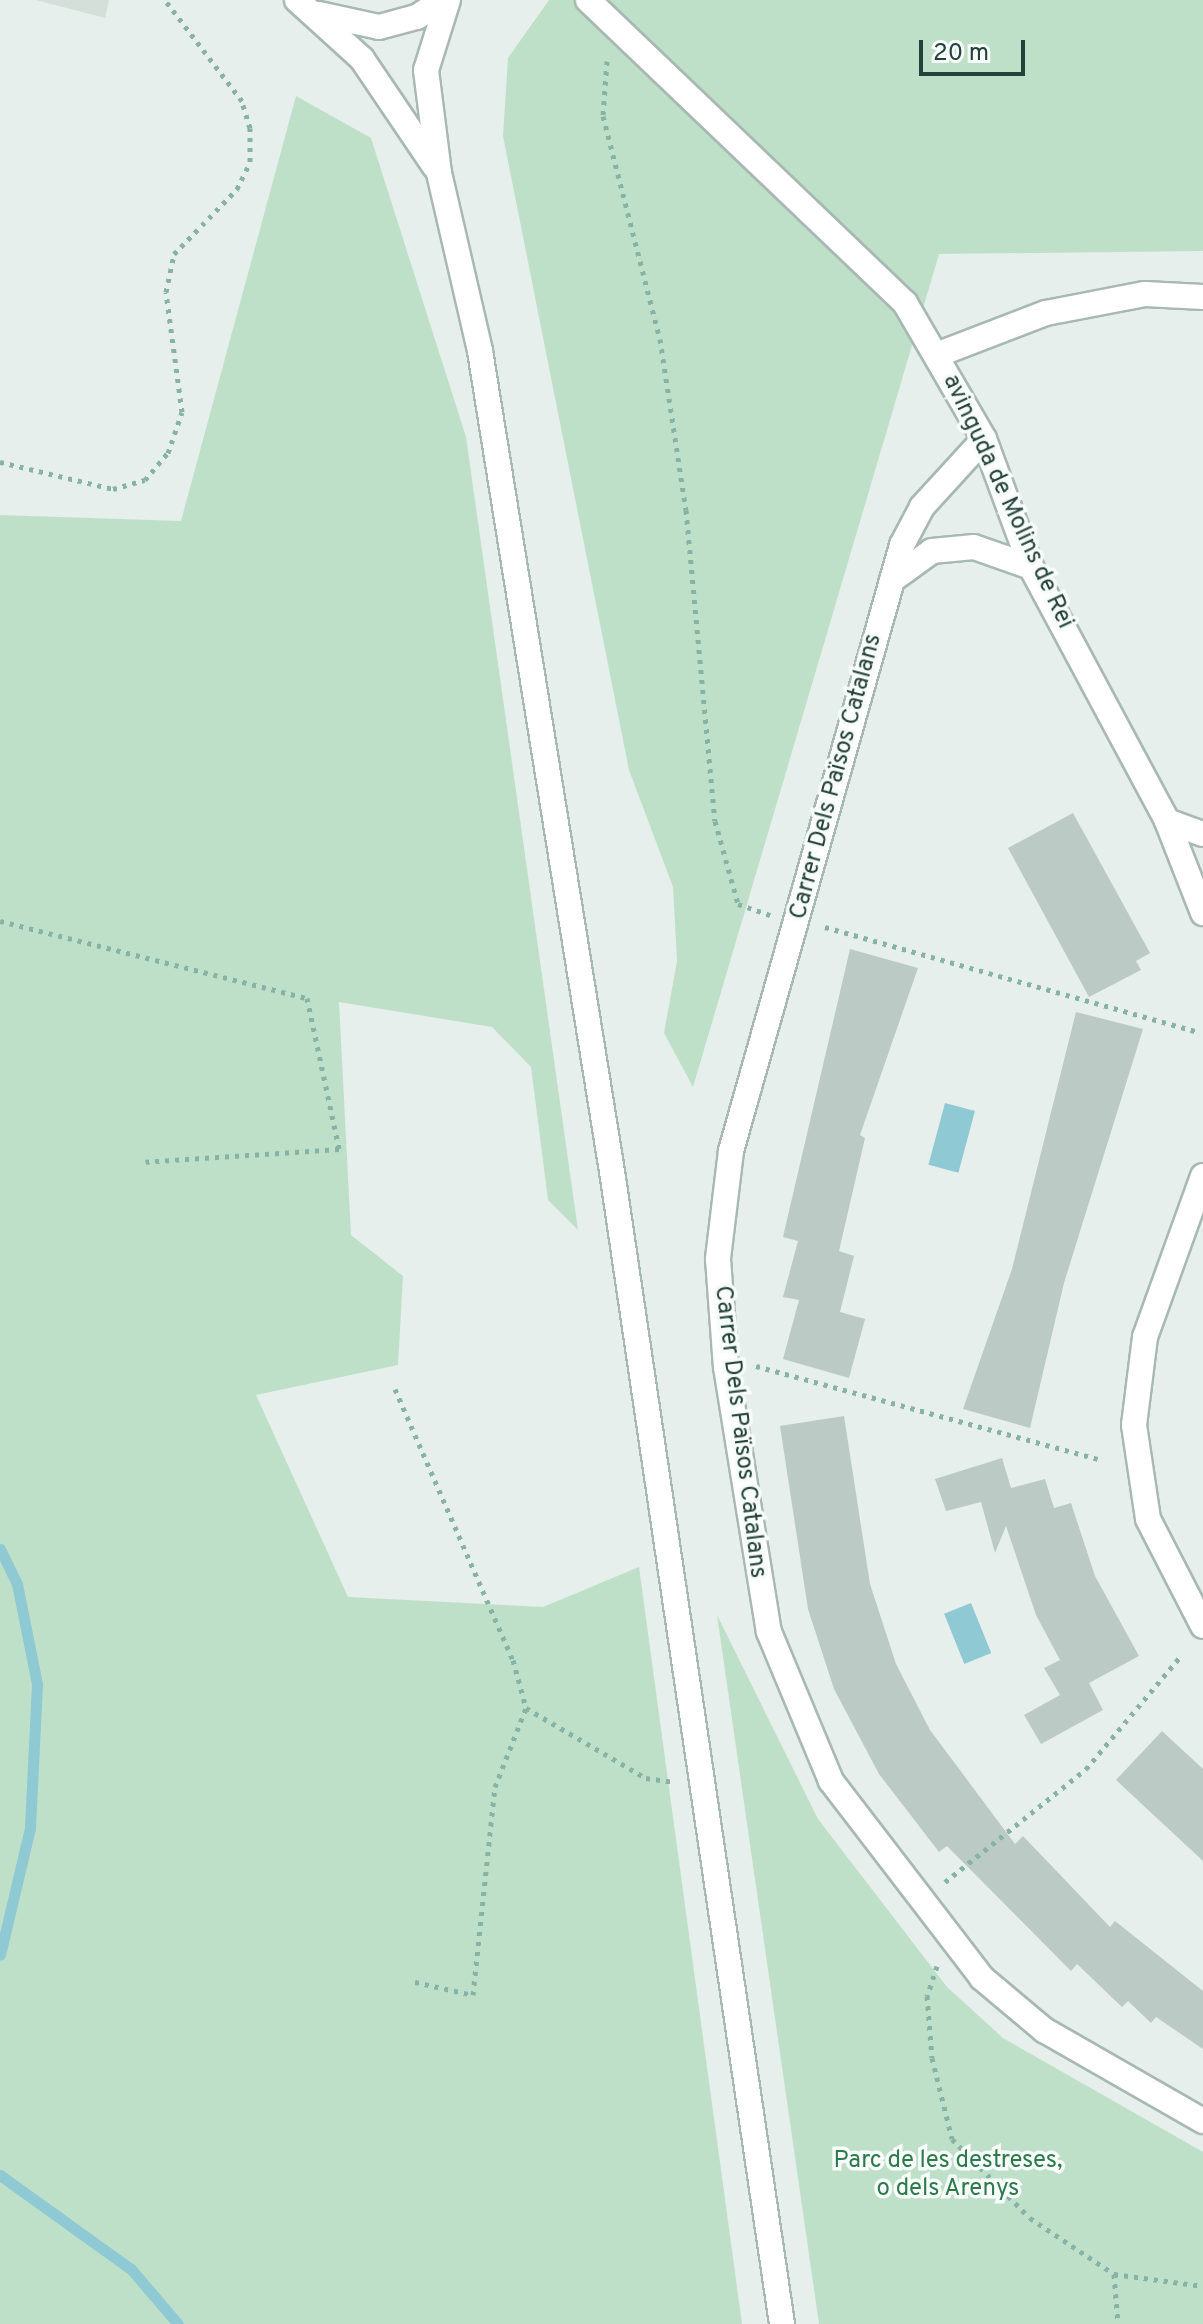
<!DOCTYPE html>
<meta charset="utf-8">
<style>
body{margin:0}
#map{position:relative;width:1203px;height:2324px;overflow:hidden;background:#e6efeb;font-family:Overpass,sans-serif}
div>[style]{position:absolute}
.built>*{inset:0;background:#d4dfda}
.green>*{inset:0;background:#bfe0c8}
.water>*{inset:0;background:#8ec9d4;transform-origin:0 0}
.stream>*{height:11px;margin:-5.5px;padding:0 5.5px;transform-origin:5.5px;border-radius:5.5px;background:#8ec9d4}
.building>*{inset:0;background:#bbcac4}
.path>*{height:5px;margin-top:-2.5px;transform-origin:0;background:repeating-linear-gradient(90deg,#86b3a5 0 4px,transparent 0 10px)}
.roads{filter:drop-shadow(2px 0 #a8b8b2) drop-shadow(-2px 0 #a8b8b2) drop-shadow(0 2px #a8b8b2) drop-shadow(0 -2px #a8b8b2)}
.minor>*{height:24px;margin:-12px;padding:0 12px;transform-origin:12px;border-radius:12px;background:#fff}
span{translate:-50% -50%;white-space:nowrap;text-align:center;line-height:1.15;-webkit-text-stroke:7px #f7fbf9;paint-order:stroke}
.street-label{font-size:24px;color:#24423a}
.park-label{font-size:24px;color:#2d7a4b}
.scale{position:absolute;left:919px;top:40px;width:106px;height:36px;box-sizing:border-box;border:4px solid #24423a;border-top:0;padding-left:10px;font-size:24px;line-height:28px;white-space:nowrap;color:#24423a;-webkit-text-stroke:6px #f7fbf9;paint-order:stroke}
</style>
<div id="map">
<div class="built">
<i style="clip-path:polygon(36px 0,109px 0,105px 18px)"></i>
</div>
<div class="green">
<i style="clip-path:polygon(549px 0,1203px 0,1203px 251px,939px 254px,693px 1087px,664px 1033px,677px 961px,673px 887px,629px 770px,503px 136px,508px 58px)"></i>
<i style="clip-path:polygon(296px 96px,371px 138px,466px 437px,578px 1230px,548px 1200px,531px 1067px,492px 1027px,339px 1002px,351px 1235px,403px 1276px,398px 1365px,256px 1395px,348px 1597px,543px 1607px,639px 1567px,742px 2324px,0 2324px,0 515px,181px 521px)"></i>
<i style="clip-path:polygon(717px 1615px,818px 1819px,947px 1987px,1003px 2038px,1203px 2152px,1203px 2324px,819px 2324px)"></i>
</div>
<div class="water">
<i style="left:945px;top:1103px;width:31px;height:64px;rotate:15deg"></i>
<i style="left:971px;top:1603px;width:54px;height:29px;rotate:68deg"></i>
</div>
<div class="stream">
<i style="left:0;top:1549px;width:39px;rotate:64deg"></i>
<i style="left:17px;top:1584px;width:102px;rotate:78.7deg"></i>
<i style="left:37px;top:1684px;width:144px;rotate:92.8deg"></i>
<i style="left:30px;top:1828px;width:130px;rotate:103.3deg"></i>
<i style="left:0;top:2175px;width:161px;rotate:35.7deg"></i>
<i style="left:131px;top:2269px;width:72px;rotate:49.5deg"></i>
</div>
<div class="building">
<i style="clip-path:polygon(1073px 813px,1150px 953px,1136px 961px,1141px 970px,1089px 997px,1008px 848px)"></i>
<i style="clip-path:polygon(850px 949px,918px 968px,860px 1135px,865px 1138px,839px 1251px,854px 1256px,840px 1312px,865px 1319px,849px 1378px,783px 1359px,799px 1300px,783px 1297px,798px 1241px,783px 1237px)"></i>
<i style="clip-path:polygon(1076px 1012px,1143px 1029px,1064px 1283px,1030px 1428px,963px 1409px,1012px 1269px)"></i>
<i style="clip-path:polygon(844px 1416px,870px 1584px,896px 1664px,930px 1730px,1015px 1844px,1023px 1836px,1110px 1927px,1115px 1921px,1203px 1991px,1203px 2049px,1156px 2017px,1151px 2023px,1128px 2001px,1122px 2007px,1077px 1964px,1071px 1971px,947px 1846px,939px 1852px,879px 1774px,834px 1689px,808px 1609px,780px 1426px)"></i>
<i style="clip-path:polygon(1002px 1458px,1011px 1488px,1045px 1479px,1054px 1508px,1071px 1503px,1095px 1576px,1139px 1656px,1089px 1683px,1103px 1710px,1041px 1744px,1024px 1715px,1060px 1695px,1044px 1668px,1060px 1660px,1036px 1615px,1006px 1526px,995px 1553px,981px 1502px,946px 1511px,935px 1479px)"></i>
<i style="clip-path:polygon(1162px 1731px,1203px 1769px,1203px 1861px,1116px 1780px)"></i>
</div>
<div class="path">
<i style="left:607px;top:61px;width:55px;rotate:94.2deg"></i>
<i style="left:603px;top:116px;width:230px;rotate:75.7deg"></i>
<i style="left:660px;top:339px;width:173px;rotate:81.4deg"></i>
<i style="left:686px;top:510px;width:312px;rotate:84.7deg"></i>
<i style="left:715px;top:821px;width:86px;rotate:74.5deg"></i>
<i style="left:738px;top:904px;width:34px;rotate:19deg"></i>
<i style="left:0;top:462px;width:116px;rotate:13.4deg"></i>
<i style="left:113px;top:489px;width:33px;rotate:-16deg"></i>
<i style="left:145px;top:480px;width:35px;rotate:-50deg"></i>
<i style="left:168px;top:453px;width:43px;rotate:-71.1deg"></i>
<i style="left:182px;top:412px;width:121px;rotate:-97.6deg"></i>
<i style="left:166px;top:292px;width:39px;rotate:-78deg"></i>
<i style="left:174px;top:254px;width:91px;rotate:-45.9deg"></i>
<i style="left:237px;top:189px;width:30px;rotate:-64deg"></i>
<i style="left:250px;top:162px;width:34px;rotate:-90deg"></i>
<i style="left:250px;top:128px;width:28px;rotate:-107deg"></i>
<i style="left:242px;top:101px;width:127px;rotate:-127.3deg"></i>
<i style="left:0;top:921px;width:317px;rotate:14.1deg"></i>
<i style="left:307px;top:998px;width:154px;rotate:78deg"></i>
<i style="left:339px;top:1149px;width:194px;rotate:176.2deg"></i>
<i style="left:825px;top:927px;width:388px;rotate:15.7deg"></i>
<i style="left:756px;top:1366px;width:354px;rotate:15.2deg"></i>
<i style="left:395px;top:1389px;width:296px;rotate:66.5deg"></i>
<i style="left:513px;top:1660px;width:50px;rotate:74.8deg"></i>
<i style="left:526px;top:1708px;width:139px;rotate:30.3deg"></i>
<i style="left:646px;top:1778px;width:28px;rotate:8deg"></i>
<i style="left:945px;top:1882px;width:181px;rotate:-38.7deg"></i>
<i style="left:1086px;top:1769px;width:145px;rotate:-50deg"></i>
<i style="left:937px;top:1966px;width:32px;rotate:108deg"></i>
<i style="left:927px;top:1996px;width:62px;rotate:85.4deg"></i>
<i style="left:932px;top:2058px;width:83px;rotate:76.1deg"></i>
<i style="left:952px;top:2139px;width:111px;rotate:45.4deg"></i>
<i style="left:1030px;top:2218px;width:101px;rotate:33.7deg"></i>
<i style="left:1114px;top:2274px;width:50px;rotate:85.4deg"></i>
<i style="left:415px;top:1982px;width:59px;rotate:12.6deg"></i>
<i style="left:473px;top:1995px;width:209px;rotate:-84deg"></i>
<i style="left:495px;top:1787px;width:85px;rotate:-68.6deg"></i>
<i style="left:1114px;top:2274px;width:90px;rotate:7.7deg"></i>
</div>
<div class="roads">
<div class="minor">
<i style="left:297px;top:0;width:88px;rotate:42.2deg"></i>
<i style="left:362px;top:59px;width:130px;rotate:55.9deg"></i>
<i style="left:448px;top:0;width:73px;rotate:107.4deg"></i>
<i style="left:426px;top:70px;width:104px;rotate:82.8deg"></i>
<i style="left:439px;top:173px;width:183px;rotate:77deg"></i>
<i style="left:480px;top:351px;width:838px;rotate:80.86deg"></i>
<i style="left:613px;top:1178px;width:1158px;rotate:81.61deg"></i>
<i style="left:588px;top:0;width:439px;rotate:43.7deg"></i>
<i style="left:905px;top:303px;width:157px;rotate:59.8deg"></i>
<i style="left:984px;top:439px;width:136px;rotate:69.8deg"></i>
<i style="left:1031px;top:567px;width:288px;rotate:61.8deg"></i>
<i style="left:1167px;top:821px;width:99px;rotate:68.6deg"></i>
<i style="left:319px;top:14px;width:61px;rotate:12.2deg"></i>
<i style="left:379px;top:27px;width:39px;rotate:-15deg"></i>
<i style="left:417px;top:17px;width:30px;rotate:-34deg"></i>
<i style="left:939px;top:354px;width:115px;rotate:-21deg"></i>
<i style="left:1046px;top:313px;width:101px;rotate:-10.9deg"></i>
<i style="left:1145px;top:294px;width:58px;rotate:3deg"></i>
<i style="left:984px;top:439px;width:92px;rotate:132.4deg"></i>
<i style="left:922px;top:507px;width:43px;rotate:117.8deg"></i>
<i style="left:902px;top:545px;width:630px;rotate:105.76deg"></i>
<i style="left:731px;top:1151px;width:109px;rotate:96.9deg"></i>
<i style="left:718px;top:1259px;width:108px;rotate:85.8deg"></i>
<i style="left:726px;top:1367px;width:268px;rotate:80.8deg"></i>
<i style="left:769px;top:1632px;width:161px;rotate:67.4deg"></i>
<i style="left:831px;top:1781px;width:248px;rotate:52.5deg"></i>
<i style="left:982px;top:1978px;width:81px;rotate:40deg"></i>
<i style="left:1044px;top:2030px;width:183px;rotate:29.8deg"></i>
<i style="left:892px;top:580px;width:49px;rotate:-35.9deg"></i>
<i style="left:932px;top:551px;width:42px;rotate:-5.4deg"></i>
<i style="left:974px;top:547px;width:60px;rotate:19.3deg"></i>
<i style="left:1167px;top:821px;width:38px;rotate:20deg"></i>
<i style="left:1203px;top:1176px;width:171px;rotate:109.8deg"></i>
<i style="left:1145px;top:1337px;width:89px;rotate:97.1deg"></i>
<i style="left:1134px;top:1425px;width:95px;rotate:81.5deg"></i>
<i style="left:1148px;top:1519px;width:120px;rotate:62.8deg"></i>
</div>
</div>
<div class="street-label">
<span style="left:1007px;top:502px;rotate:65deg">avinguda de Molins de Rei</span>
<span style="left:837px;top:777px;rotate:-75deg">Carrer Dels Països Catalans</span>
<span style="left:739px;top:1432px;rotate:83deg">Carrer Dels Països Catalans</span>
</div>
<div class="park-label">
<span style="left:948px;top:2176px">Parc de les destreses,<br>o dels Arenys</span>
</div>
<div class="scale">20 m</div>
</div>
